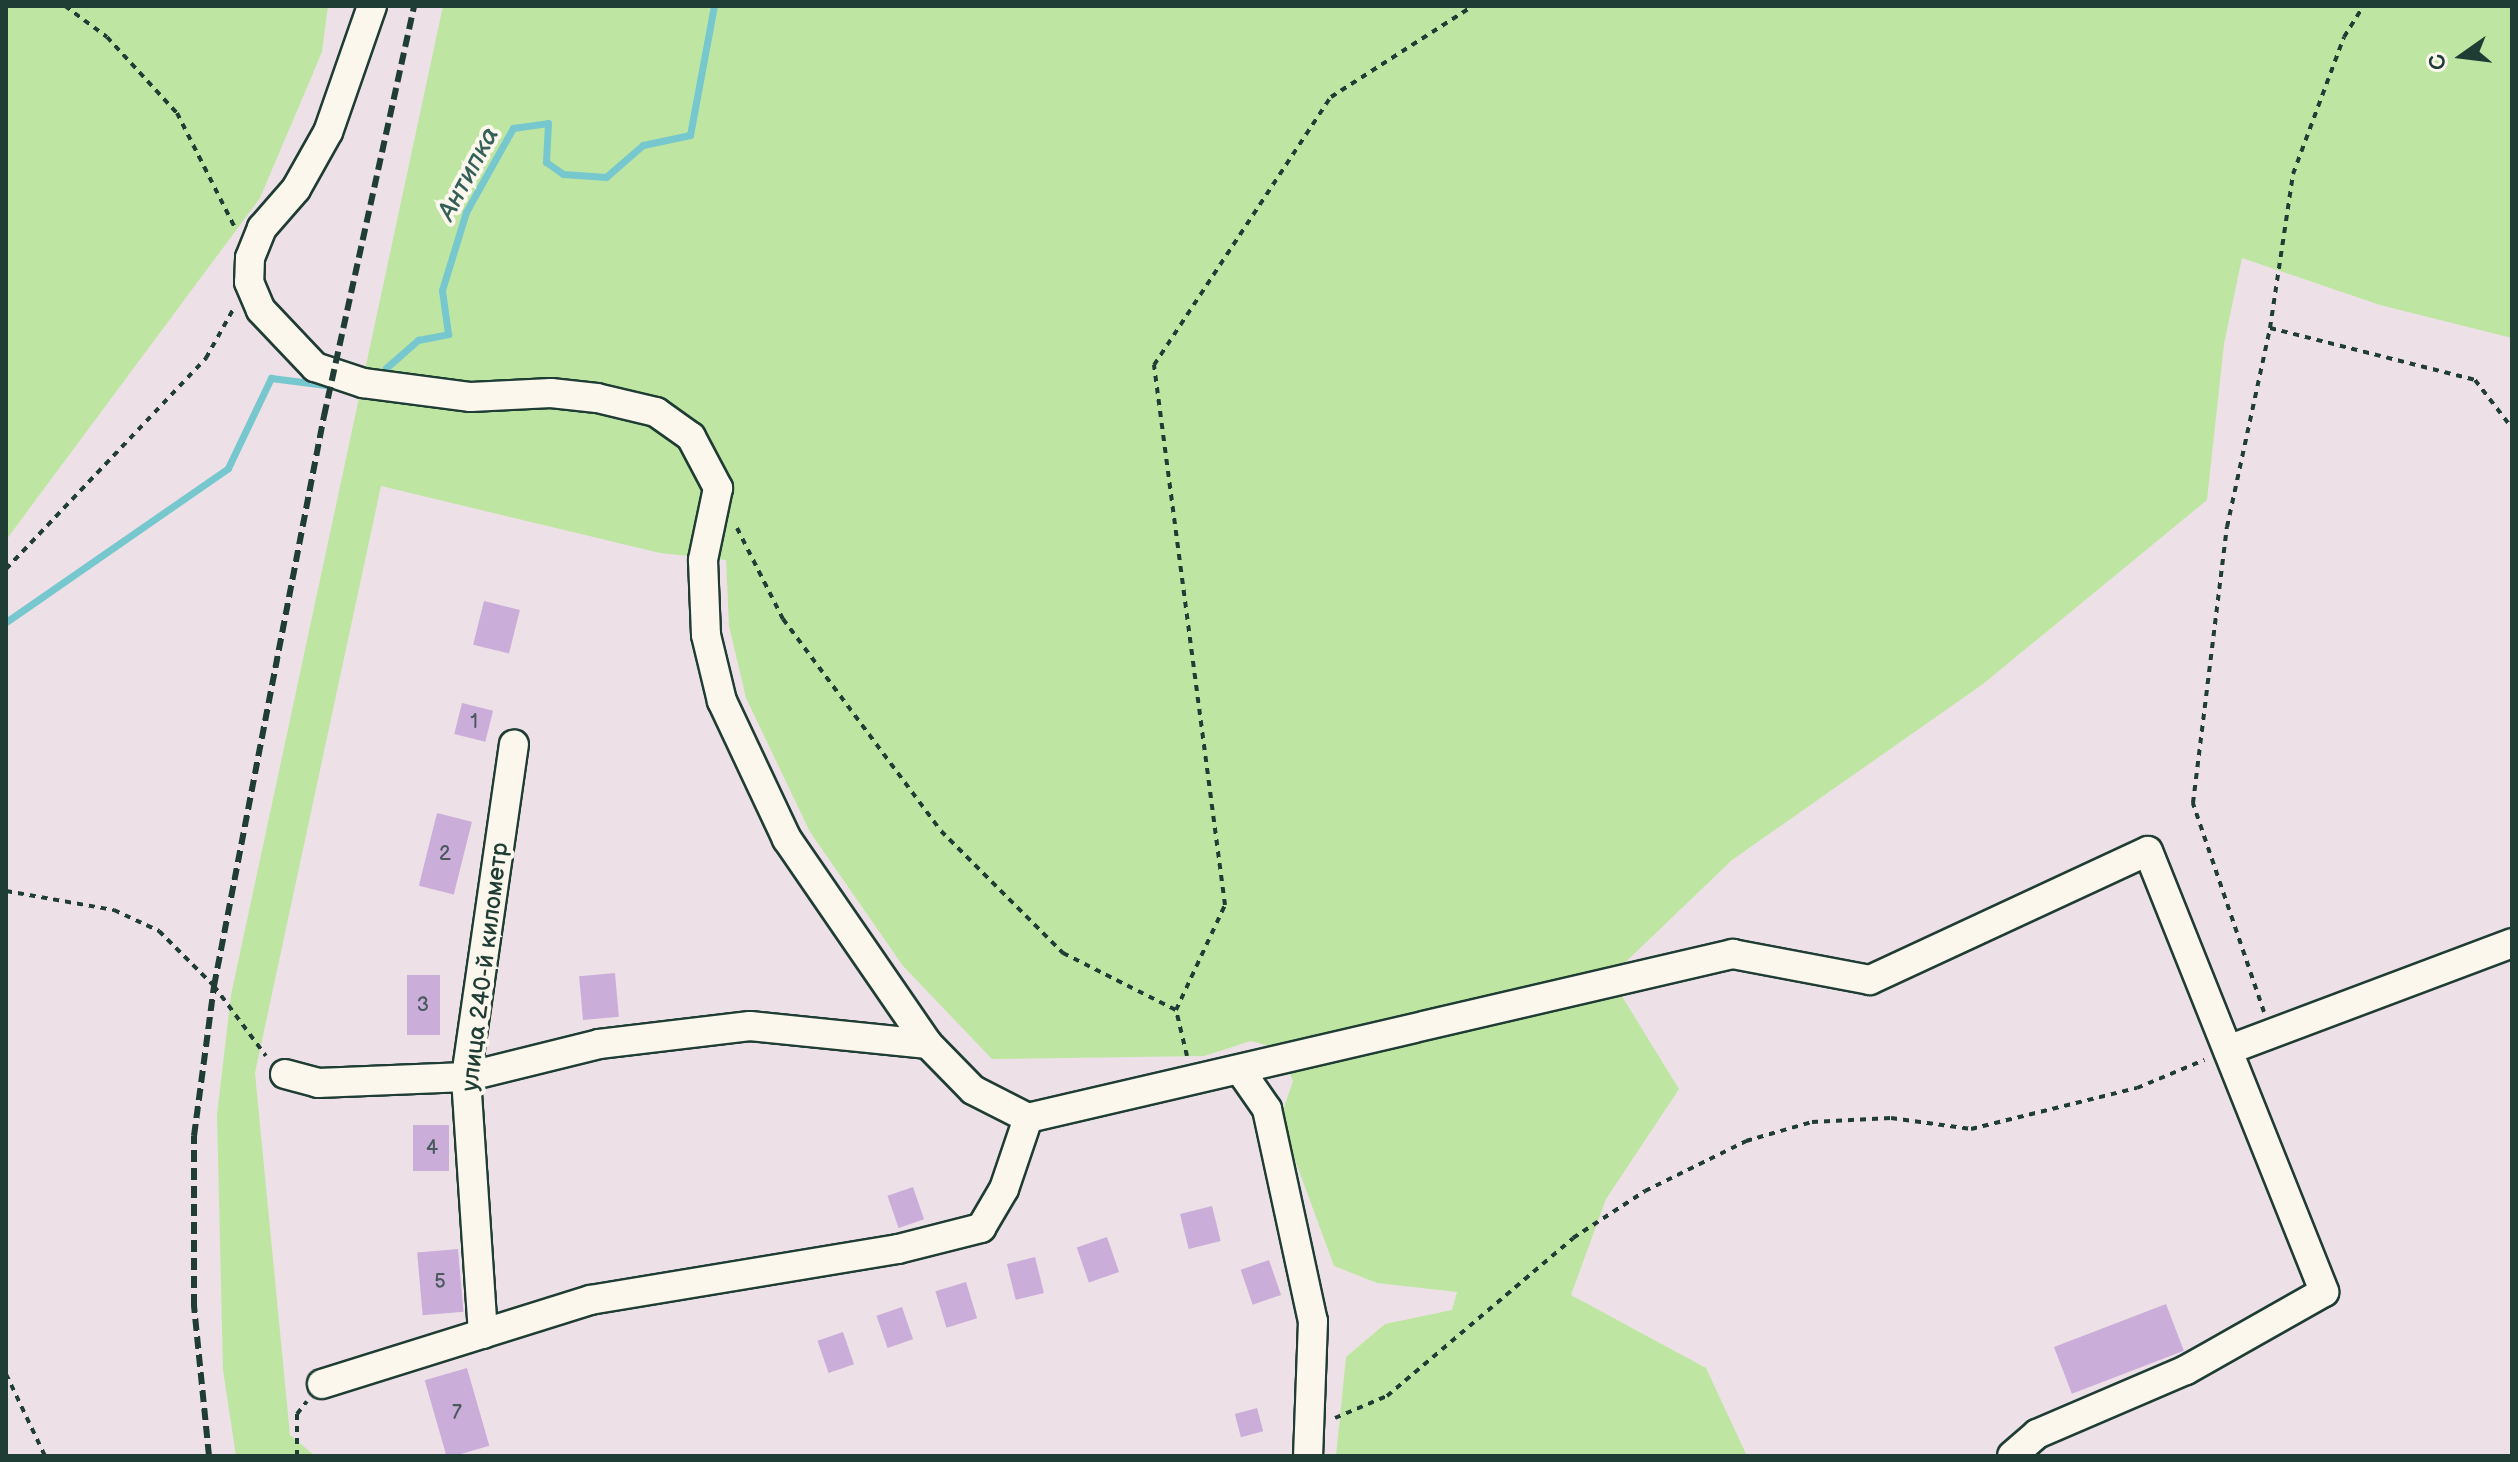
<!DOCTYPE html>
<meta charset="utf-8">
<style>
body{margin:0}
#map{position:relative;width:2518px;height:1462px;overflow:hidden;background:#ede1e7;font-family:"Balsamiq Sans",sans-serif}
div>[style]{position:absolute}
.green>*{inset:0;background:#bee6a2}
.stream>*{height:7px;margin:-3.5px;padding:0 3.5px;transform-origin:3.5px;border-radius:3.5px;background:#77c8ce}
.building>*{inset:0;background:#cbadda;transform-origin:0 0}
.path>*{height:4px;margin-top:-2px;transform-origin:0;background:repeating-linear-gradient(90deg,#1f3d34 0 6px,transparent 0 12px)}
.roads{filter:drop-shadow(2px 0 #1f3d34) drop-shadow(-2px 0 #1f3d34) drop-shadow(0 2px #1f3d34) drop-shadow(0 -2px #1f3d34)}
.minor>*{height:28px;margin:-14px;padding:0 14px;transform-origin:14px;border-radius:14px;background:#fbf7ec}
.rail>*{height:6px;margin-top:-3px;transform-origin:0;background:repeating-linear-gradient(90deg,#1f3d34 0 12px,transparent 0 18px)}
span{translate:-50% -50%;white-space:nowrap;text-align:center;line-height:1.15;-webkit-text-stroke:8px #fbf7ec;paint-order:stroke}
.number-label{font-size:20px;color:#4a595e}
.number-label span{-webkit-text-stroke-width:0}
.street-label{font-size:24px;color:#1f3d34}
.water-label{font-size:26px;color:#35605a;font-style:italic}
.frame{position:absolute;inset:0;border:8px solid #1f3d34;pointer-events:none}
.north{position:absolute;left:2422px;top:16px;width:80px;height:80px;-webkit-text-stroke:6px #fbf7ec;paint-order:stroke;rotate:256deg;font-size:22px;font-weight:700;line-height:32px;text-align:center;color:#1f3d34}
.north::after{content:'';display:block;margin:auto;width:28px;height:36px;background:#1f3d34;clip-path:polygon(50% 0,100% 100%,50% 72%,0 100%)}
</style>
<div id="map">
<div class="green">
<i style="clip-path:polygon(6px 6px,328px 6px,322px 52px,260px 198px,6px 540px)"></i>
<i style="clip-path:polygon(443px 6px,2512px 6px,2512px 338px,2380px 305px,2242px 258px,2224px 344px,2207px 500px,1983px 684px,1732px 860px,1610px 977px,1679px 1089px,1606px 1199px,1571px 1295px,1706px 1368px,1747px 1456px,1336px 1456px,1346px 1357px,1385px 1324px,1452px 1310px,1457px 1292px,1377px 1283px,1334px 1266px,1280px 1119px,1293px 1081px,1280px 1049px,1251px 1041px,1204px 1056px,992px 1059px,903px 966px,810px 832px,746px 698px,729px 626px,726px 560px,660px 553px,381px 486px,255px 1073px,290px 1435px,315px 1456px,236px 1456px,223px 1370px,217px 1115px,231px 995px)"></i>
</div>
<div class="stream">
<i style="left:386px;top:368px;width:43px;rotate:-41.2deg"></i>
<i style="left:418px;top:340px;width:31px;rotate:-11deg"></i>
<i style="left:448px;top:334px;width:44px;rotate:-97.8deg"></i>
<i style="left:442px;top:290px;width:82px;rotate:-72.9deg"></i>
<i style="left:466px;top:212px;width:96px;rotate:-60.8deg"></i>
<i style="left:513px;top:128px;width:35px;rotate:-8deg"></i>
<i style="left:548px;top:123px;width:39px;rotate:93deg"></i>
<i style="left:546px;top:162px;width:21px;rotate:35deg"></i>
<i style="left:563px;top:174px;width:43px;rotate:4deg"></i>
<i style="left:606px;top:177px;width:49px;rotate:-40.9deg"></i>
<i style="left:643px;top:145px;width:48px;rotate:-12deg"></i>
<i style="left:690px;top:135px;width:131px;rotate:-79.5deg"></i>
<i style="left:6px;top:622px;width:270px;rotate:-34.7deg"></i>
<i style="left:228px;top:468px;width:100px;rotate:-64.5deg"></i>
<i style="left:271px;top:378px;width:55px;rotate:7.3deg"></i>
</div>
<div class="building">
<i style="left:484px;top:601px;width:37px;height:45px;rotate:14deg"></i>
<i style="left:462px;top:703px;width:32px;height:32px;rotate:14deg"></i>
<i style="left:437px;top:813px;width:36px;height:75px;rotate:14deg"></i>
<i style="left:615px;top:973px;width:44px;height:36px;rotate:85deg"></i>
<i style="left:407px;top:975px;width:33px;height:60px"></i>
<i style="left:413px;top:1125px;width:36px;height:46px"></i>
<i style="left:913px;top:1187px;width:34px;height:27px;rotate:71deg"></i>
<i style="left:1212px;top:1206px;width:36px;height:33px;rotate:76deg"></i>
<i style="left:1107px;top:1237px;width:37px;height:32px;rotate:71deg"></i>
<i style="left:458px;top:1249px;width:63px;height:41px;rotate:85deg"></i>
<i style="left:1035px;top:1257px;width:37px;height:29px;rotate:76deg"></i>
<i style="left:1269px;top:1260px;width:37px;height:30px;rotate:71deg"></i>
<i style="left:966px;top:1282px;width:38px;height:32px;rotate:73deg"></i>
<i style="left:2166px;top:1304px;width:50px;height:120px;rotate:69deg"></i>
<i style="left:902px;top:1307px;width:34px;height:27px;rotate:71deg"></i>
<i style="left:843px;top:1332px;width:34px;height:27px;rotate:71deg"></i>
<i style="left:467px;top:1368px;width:81px;height:44px;rotate:74deg"></i>
<i style="left:1257px;top:1408px;width:24px;height:23px;rotate:75deg"></i>
</div>
<div class="path">
<i style="left:65px;top:6px;width:52px;rotate:36.4deg"></i>
<i style="left:107px;top:37px;width:103px;rotate:47.4deg"></i>
<i style="left:177px;top:113px;width:129px;rotate:63.2deg"></i>
<i style="left:2270px;top:328px;width:211px;rotate:14.2deg"></i>
<i style="left:2475px;top:380px;width:61px;rotate:52.4deg"></i>
<i style="left:737px;top:528px;width:102px;rotate:63.2deg"></i>
<i style="left:783px;top:619px;width:264px;rotate:53.3deg"></i>
<i style="left:941px;top:831px;width:173px;rotate:45deg"></i>
<i style="left:1063px;top:953px;width:127px;rotate:26.8deg"></i>
<i style="left:6px;top:569px;width:291px;rotate:-46.5deg"></i>
<i style="left:206px;top:358px;width:57px;rotate:-60.8deg"></i>
<i style="left:6px;top:891px;width:110px;rotate:10deg"></i>
<i style="left:114px;top:910px;width:50px;rotate:25deg"></i>
<i style="left:159px;top:931px;width:78px;rotate:45deg"></i>
<i style="left:214px;top:986px;width:87px;rotate:53.4deg"></i>
<i style="left:2264px;top:1012px;width:221px;rotate:-108.8deg"></i>
<i style="left:2193px;top:803px;width:278px;rotate:-83deg"></i>
<i style="left:2227px;top:527px;width:204px;rotate:-77.8deg"></i>
<i style="left:2270px;top:328px;width:156px;rotate:-81.5deg"></i>
<i style="left:2293px;top:174px;width:146px;rotate:-69.6deg"></i>
<i style="left:2344px;top:37px;width:36px;rotate:-58deg"></i>
<i style="left:1187px;top:1056px;width:47px;rotate:-103.4deg"></i>
<i style="left:1176px;top:1010px;width:116px;rotate:-65deg"></i>
<i style="left:1225px;top:905px;width:545px;rotate:-97.49deg"></i>
<i style="left:1154px;top:365px;width:321px;rotate:-56.6deg"></i>
<i style="left:1331px;top:97px;width:169px;rotate:-32.7deg"></i>
<i style="left:6px;top:1374px;width:91px;rotate:64.6deg"></i>
<i style="left:1335px;top:1418px;width:56px;rotate:-22.9deg"></i>
<i style="left:1387px;top:1396px;width:244px;rotate:-40.3deg"></i>
<i style="left:1573px;top:1238px;width:86px;rotate:-33.1deg"></i>
<i style="left:1645px;top:1191px;width:113px;rotate:-26.3deg"></i>
<i style="left:1746px;top:1141px;width:69px;rotate:-16.1deg"></i>
<i style="left:1812px;top:1122px;width:79px;rotate:-2.9deg"></i>
<i style="left:1891px;top:1118px;width:81px;rotate:7.8deg"></i>
<i style="left:1971px;top:1129px;width:171px;rotate:-13.9deg"></i>
<i style="left:2137px;top:1088px;width:73px;rotate:-22.7deg"></i>
<i style="left:297px;top:1456px;width:42px;rotate:-90deg"></i>
<i style="left:297px;top:1414px;width:16px;rotate:-52deg"></i>
</div>
<div class="roads">
<div class="minor">
<i style="left:372px;top:6px;width:133px;rotate:109.2deg"></i>
<i style="left:328px;top:132px;width:65px;rotate:119.3deg"></i>
<i style="left:296px;top:189px;width:52px;rotate:131.1deg"></i>
<i style="left:262px;top:228px;width:32px;rotate:112deg"></i>
<i style="left:250px;top:258px;width:24px;rotate:92deg"></i>
<i style="left:249px;top:282px;width:30px;rotate:67deg"></i>
<i style="left:261px;top:310px;width:79px;rotate:46.5deg"></i>
<i style="left:315px;top:367px;width:51px;rotate:18.4deg"></i>
<i style="left:363px;top:383px;width:109px;rotate:7.4deg"></i>
<i style="left:471px;top:397px;width:80px;rotate:-2.9deg"></i>
<i style="left:551px;top:393px;width:46px;rotate:6.2deg"></i>
<i style="left:597px;top:398px;width:61px;rotate:13.3deg"></i>
<i style="left:656px;top:412px;width:43px;rotate:35.5deg"></i>
<i style="left:691px;top:437px;width:58px;rotate:62.1deg"></i>
<i style="left:718px;top:488px;width:74px;rotate:101.8deg"></i>
<i style="left:703px;top:560px;width:75px;rotate:87.7deg"></i>
<i style="left:706px;top:635px;width:68px;rotate:76.4deg"></i>
<i style="left:722px;top:701px;width:153px;rotate:64.8deg"></i>
<i style="left:787px;top:839px;width:249px;rotate:55.5deg"></i>
<i style="left:928px;top:1044px;width:64px;rotate:45.6deg"></i>
<i style="left:973px;top:1090px;width:62px;rotate:27deg"></i>
<i style="left:1028px;top:1118px;width:724px;rotate:-13.1deg"></i>
<i style="left:1733px;top:954px;width:139px;rotate:10.7deg"></i>
<i style="left:1870px;top:980px;width:306px;rotate:-24.9deg"></i>
<i style="left:2148px;top:851px;width:475px;rotate:68.2deg"></i>
<i style="left:2324px;top:1292px;width:159px;rotate:150.5deg"></i>
<i style="left:2186px;top:1370px;width:162px;rotate:156.8deg"></i>
<i style="left:2037px;top:1434px;width:33px;rotate:139deg"></i>
<i style="left:2228px;top:1050px;width:303px;rotate:-20.6deg"></i>
<i style="left:1242px;top:1073px;width:44px;rotate:55.2deg"></i>
<i style="left:1267px;top:1109px;width:217px;rotate:77.8deg"></i>
<i style="left:1313px;top:1321px;width:135px;rotate:92.1deg"></i>
<i style="left:285px;top:1074px;width:34px;rotate:15deg"></i>
<i style="left:318px;top:1083px;width:148px;rotate:-2.3deg"></i>
<i style="left:466px;top:1077px;width:137px;rotate:-13.9deg"></i>
<i style="left:599px;top:1044px;width:152px;rotate:-6.8deg"></i>
<i style="left:750px;top:1026px;width:179px;rotate:5.8deg"></i>
<i style="left:483px;top:1334px;width:258px;rotate:-93.8deg"></i>
<i style="left:466px;top:1077px;width:336px;rotate:-81.8deg"></i>
<i style="left:322px;top:1384px;width:281px;rotate:-17.4deg"></i>
<i style="left:590px;top:1300px;width:312px;rotate:-9.4deg"></i>
<i style="left:898px;top:1249px;width:86px;rotate:-14.2deg"></i>
<i style="left:981px;top:1228px;width:45px;rotate:-59.5deg"></i>
<i style="left:1004px;top:1189px;width:75px;rotate:-71.3deg"></i>
</div>
</div>
<div class="rail">
<i style="left:209px;top:1456px;width:151px;rotate:-95.7deg"></i>
<i style="left:194px;top:1306px;width:170px;rotate:-90deg"></i>
<i style="left:194px;top:1136px;width:151px;rotate:-82.4deg"></i>
<i style="left:214px;top:986px;width:581px;rotate:-79.08deg"></i>
<i style="left:324px;top:416px;width:420px;rotate:-77.6deg"></i>
</div>
<div class="number-label">
<span style="left:474px;top:722px">1</span>
<span style="left:445px;top:854px">2</span>
<span style="left:423px;top:1005px">3</span>
<span style="left:432px;top:1148px">4</span>
<span style="left:440px;top:1282px">5</span>
<span style="left:457px;top:1413px">7</span>
</div>
<div class="street-label">
<span style="left:485px;top:967px;rotate:-83deg">улица 240-й километр</span>
</div>
<div class="water-label">
<span style="left:469px;top:174px;rotate:-62deg">Антипка</span>
</div>
<div class="frame"></div>
<div class="north">С</div>
</div>
